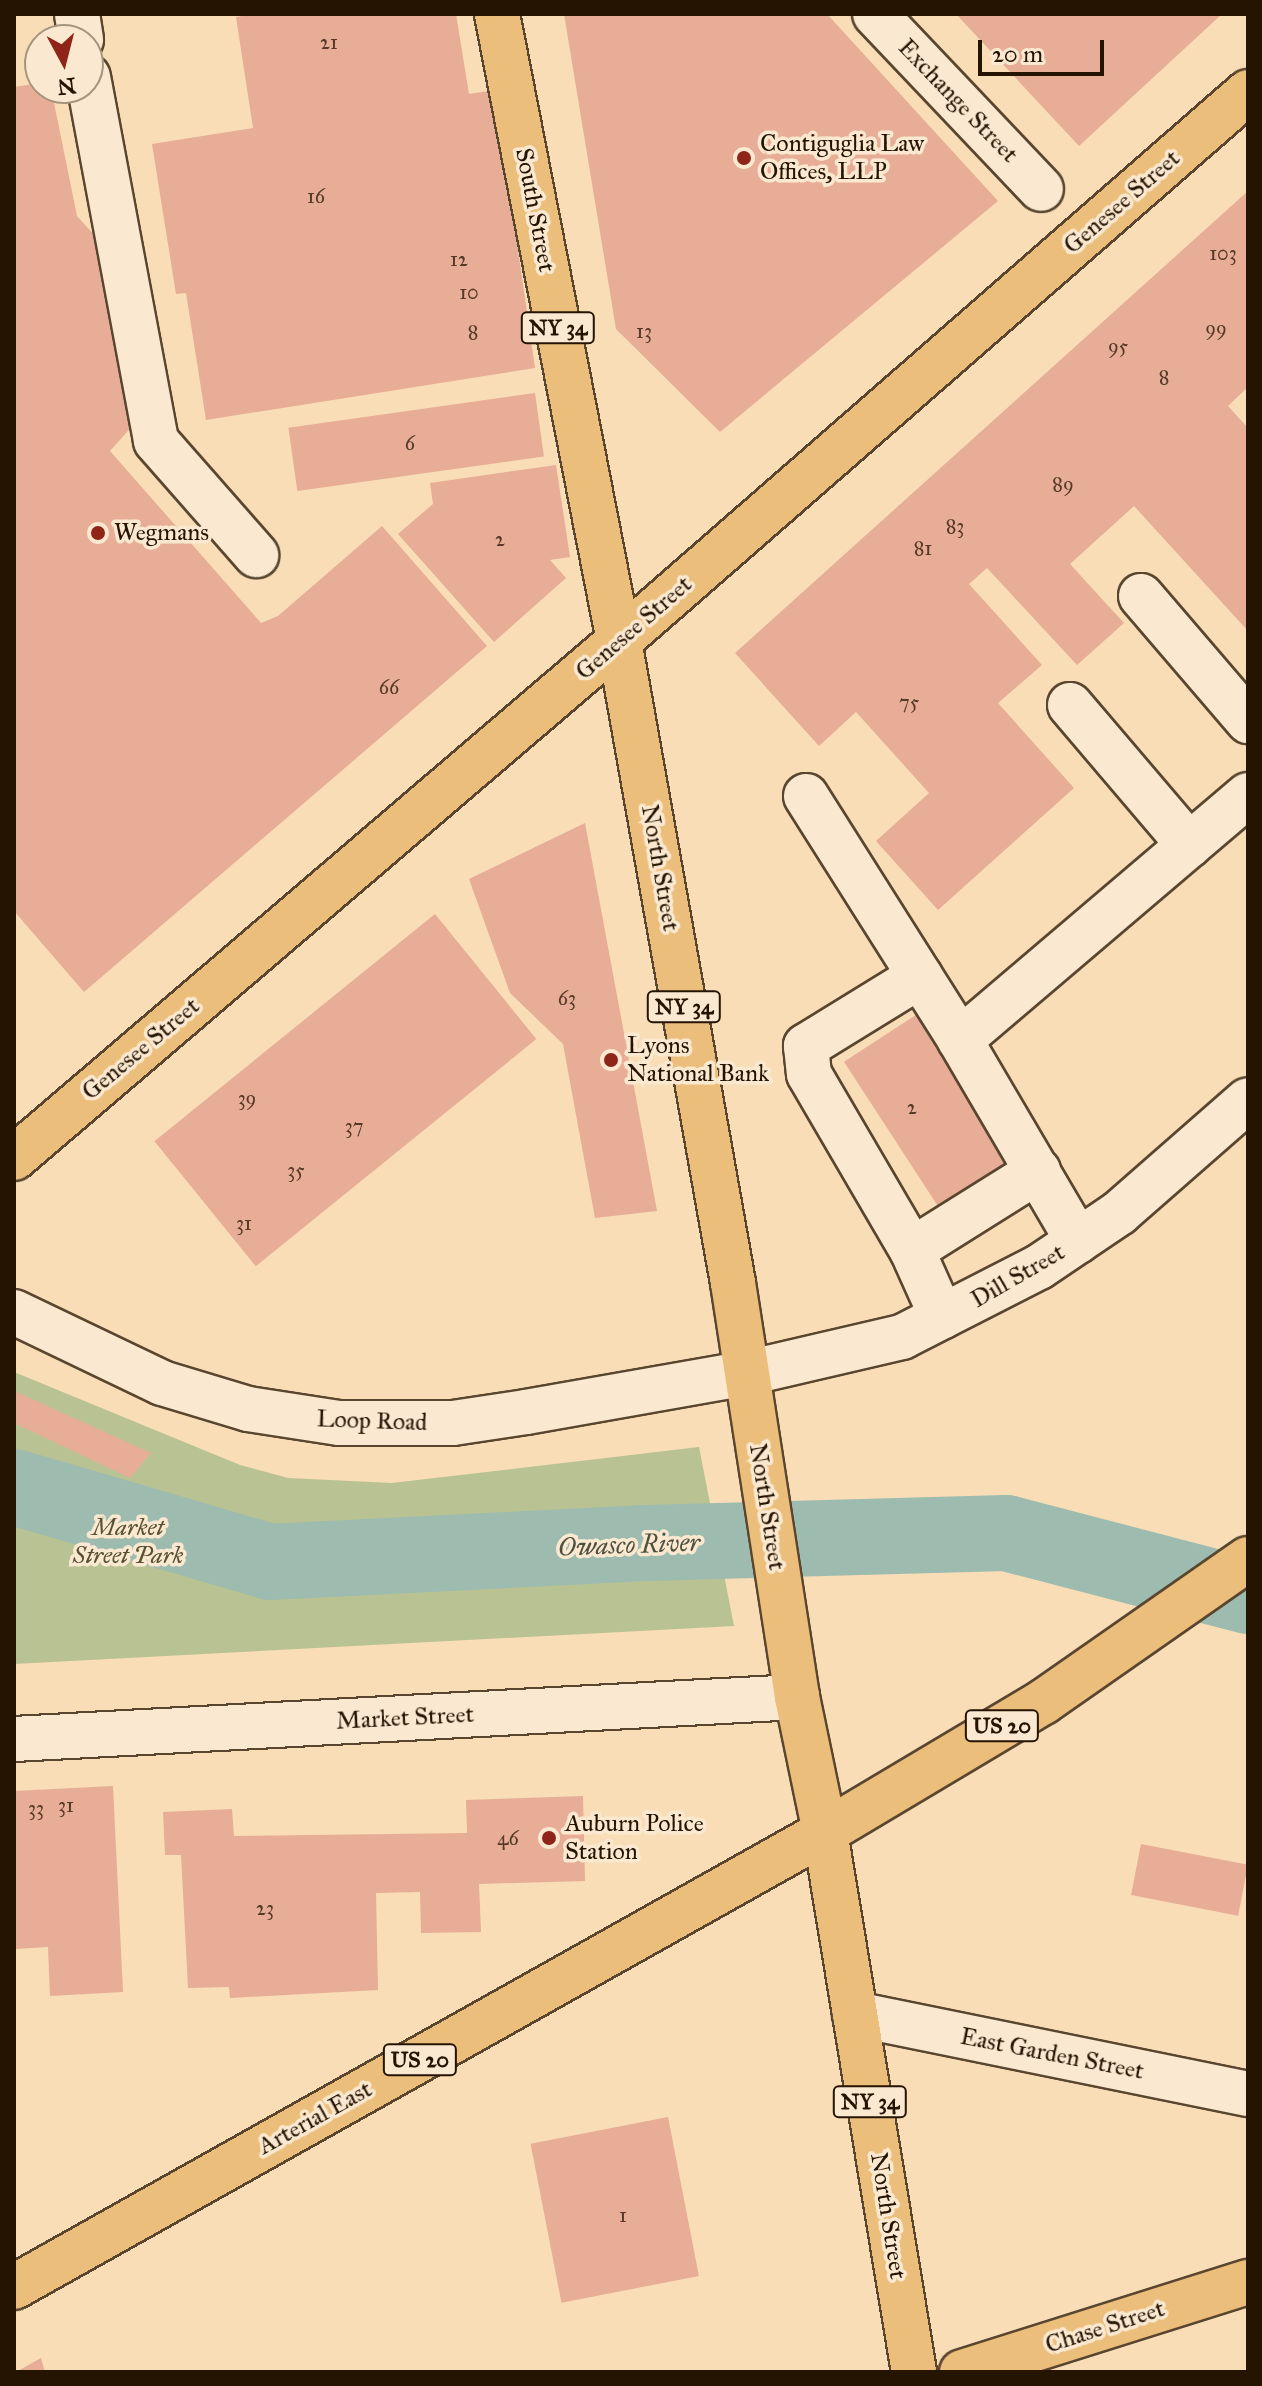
<!DOCTYPE html>
<style>
body{margin:0}
#map{position:relative;width:1262px;height:2386px;overflow:hidden;background:#f8ddb7;font-family:"IM FELL Great Primer",serif}
div>[style]{position:absolute}
.green>*{inset:0;background:#b8c292}
.river>*{height:76px;margin:-38px;padding:0 38px;transform-origin:38px;border-radius:38px;background:#9dbcaf}
.building>*{inset:0;background:#e7ad96;transform-origin:0 0}
.roads{filter:drop-shadow(2px 0 #5a462f) drop-shadow(-2px 0 #5a462f) drop-shadow(0 2px #5a462f) drop-shadow(0 -2px #5a462f)}
.minor>*{height:44px;margin:-22px;padding:0 22px;transform-origin:22px;border-radius:22px;background:#fae9d0}
.major>*{height:44px;margin:-22px;padding:0 22px;transform-origin:22px;border-radius:22px;background:#ecbe7c}
.highway>*{height:44px;margin:-22px;padding:0 22px;transform-origin:22px;border-radius:22px;background:#ecbe7c}
.dots>*{width:22px;height:22px;translate:-50% -50%;box-sizing:border-box;border:4px solid #fae9d0;border-radius:50%}
span{translate:-50% -50%;white-space:nowrap;text-align:center;line-height:1.15;-webkit-text-stroke:7px #fae9d0;paint-order:stroke}
.number-label{font-size:20px;color:#563a27}
.number-label span{-webkit-text-stroke-width:0}
.shield-label span{padding:2px 6px;background:#fae9d0;border:2px solid;border-radius:6px;-webkit-text-stroke-width:0}
.shield-label{font-size:22px;color:#251402;font-weight:700}
.street-label{font-size:24px;color:#251402}
.poi-label{font-size:24px;color:#251402}
.left{translate:0 -50%;text-align:left}
.park-label{font-size:24px;color:#585134;font-style:italic}
.water-label{font-size:26px;color:#4f4f3f;font-style:italic}
.frame{position:absolute;inset:0;border:16px solid #251402;pointer-events:none}
.north{position:absolute;left:24px;top:24px;width:80px;height:80px;box-sizing:border-box;background:#fae9d0;border:2px solid #a5947e;border-radius:50%;rotate:173deg;font-size:22px;font-weight:700;line-height:32px;text-align:center;color:#251402}
.north::after{content:'';display:block;margin:auto;width:28px;height:36px;background:#8f2418;clip-path:polygon(50% 0,100% 100%,50% 72%,0 100%)}
.scale{position:absolute;left:978px;top:40px;width:126px;height:36px;box-sizing:border-box;border:4px solid #251402;border-top:0;padding-left:10px;font-size:24px;line-height:28px;white-space:nowrap;color:#251402;-webkit-text-stroke:6px #fae9d0;paint-order:stroke}
</style>
<div id="map">
<div class="green">
<i style="clip-path:polygon(14px 1372px,240px 1465px,288px 1478px,392px 1483px,699px 1447px,734px 1626px,14px 1664px)"></i>
</div>
<div class="river">
<i style="left:14px;top:1487px;width:267px;rotate:16.3deg"></i>
<i style="left:270px;top:1562px;width:376px;rotate:-2.9deg"></i>
<i style="left:646px;top:1543px;width:360px;rotate:-1.6deg"></i>
<i style="left:1006px;top:1533px;width:250px;rotate:14.6deg"></i>
</div>
<div class="building">
<i style="clip-path:polygon(255px 14px,456px 14px,469px 94px,495px 90px,535px 368px,206px 420px,186px 293px,176px 294px,152px 144px,253px 128px,236px 17px)"></i>
<i style="clip-path:polygon(564px 14px,827px 14px,998px 201px,720px 432px,616px 329px)"></i>
<i style="clip-path:polygon(956px 14px,1222px 14px,1079px 146px)"></i>
<i style="clip-path:polygon(40px 83px,40px 88px,51px 88px,77px 216px,105px 247px,134px 424px,110px 451px,261px 623px,278px 616px,382px 526px,487px 646px,84px 992px,14px 911px,14px 87px)"></i>
<i style="clip-path:polygon(1248px 191px,1248px 387px,1228px 406px,1248px 428px,1248px 631px,1134px 506px,1070px 564px,1124px 623px,1077px 665px,987px 568px,969px 584px,1042px 665px,998px 703px,1074px 788px,938px 910px,876px 841px,929px 793px,856px 712px,819px 746px,735px 653px)"></i>
<i style="left:535px;top:393px;width:64px;height:249px;rotate:82deg"></i>
<i style="clip-path:polygon(556px 465px,570px 557px,550px 560px,566px 578px,494px 642px,398px 534px,433px 504px,430px 483px)"></i>
<i style="clip-path:polygon(585px 823px,657px 1211px,595px 1218px,563px 1044px,510px 993px,469px 879px)"></i>
<i style="left:435px;top:914px;width:161px;height:361px;rotate:51deg"></i>
<i style="left:922px;top:1011px;width:180px;height:93px;rotate:57deg"></i>
<i style="clip-path:polygon(14px 1391px,151px 1453px,130px 1478px,14px 1423px)"></i>
<i style="clip-path:polygon(113px 1786px,123px 1992px,50px 1996px,48px 1947px,15px 1949px,14px 1791px)"></i>
<i style="clip-path:polygon(583px 1796px,585px 1881px,479px 1884px,481px 1932px,421px 1933px,420px 1892px,376px 1893px,378px 1990px,230px 1998px,229px 1987px,188px 1988px,181px 1855px,165px 1855px,163px 1812px,232px 1809px,234px 1836px,467px 1833px,466px 1800px)"></i>
<i style="left:1141px;top:1844px;width:109px;height:52px;rotate:11deg"></i>
<i style="left:668px;top:2117px;width:162px;height:140px;rotate:79deg"></i>
<i style="clip-path:polygon(41px 2358px,45px 2372px,16px 2372px)"></i>
</div>
<div class="roads">
<div class="minor">
<i style="left:77px;top:14px;width:26px;rotate:81deg"></i>
<i style="left:875px;top:14px;width:241px;rotate:46.5deg"></i>
<i style="left:88px;top:77px;width:370px;rotate:79.4deg"></i>
<i style="left:156px;top:441px;width:152px;rotate:48.7deg"></i>
<i style="left:1141px;top:596px;width:165px;rotate:49.4deg"></i>
<i style="left:1070px;top:705px;width:184px;rotate:49.6deg"></i>
<i style="left:806px;top:796px;width:289px;rotate:57.7deg"></i>
<i style="left:920px;top:976px;width:134px;rotate:148.4deg"></i>
<i style="left:806px;top:1046px;width:28px;rotate:84deg"></i>
<i style="left:809px;top:1074px;width:204px;rotate:59.7deg"></i>
<i style="left:912px;top:1250px;width:149px;rotate:-32.1deg"></i>
<i style="left:1078px;top:1241px;width:233px;rotate:-120.4deg"></i>
<i style="left:960px;top:1040px;width:378px;rotate:-40.4deg"></i>
<i style="left:912px;top:1250px;width:73px;rotate:65.9deg"></i>
<i style="left:14px;top:1312px;width:164px;rotate:25.6deg"></i>
<i style="left:162px;top:1383px;width:90px;rotate:16.8deg"></i>
<i style="left:248px;top:1409px;width:92px;rotate:8.7deg"></i>
<i style="left:339px;top:1423px;width:114px"></i>
<i style="left:453px;top:1423px;width:74px;rotate:-8.6deg"></i>
<i style="left:526px;top:1412px;width:224px;rotate:-10deg"></i>
<i style="left:747px;top:1373px;width:159px;rotate:-13.1deg"></i>
<i style="left:902px;top:1337px;width:154px;rotate:-27.1deg"></i>
<i style="left:1039px;top:1267px;width:97px;rotate:-34deg"></i>
<i style="left:1119px;top:1213px;width:171px;rotate:-41.2deg"></i>
<i style="left:14px;top:1739px;width:784px;rotate:-3.07deg"></i>
<i style="left:855px;top:2014px;width:401px;rotate:11.5deg"></i>
</div>
<div class="major">
<i style="left:497px;top:14px;width:639px;rotate:78.99deg"></i>
<i style="left:619px;top:641px;width:652px;rotate:79.93deg"></i>
<i style="left:733px;top:1283px;width:419px;rotate:81.2deg"></i>
<i style="left:797px;top:1697px;width:138px;rotate:78.3deg"></i>
<i style="left:825px;top:1832px;width:547px;rotate:80.64deg"></i>
<i style="left:14px;top:1158px;width:796px;rotate:-40.52deg"></i>
<i style="left:619px;top:641px;width:835px;rotate:-41.11deg"></i>
</div>
<div class="highway">
<i style="left:14px;top:2287px;width:930px;rotate:-29.29deg"></i>
<i style="left:825px;top:1832px;width:254px;rotate:-30.8deg"></i>
<i style="left:1043px;top:1702px;width:250px;rotate:-34.9deg"></i>
<i style="left:962px;top:2372px;width:300px;rotate:-17.5deg"></i>
</div>
</div>
<div class="dots">
<i style="left:744px;top:158px;background:#8f2418"></i>
<i style="left:98px;top:533px;background:#8f2418"></i>
<i style="left:611px;top:1060px;background:#8f2418"></i>
<i style="left:549px;top:1838px;background:#8f2418"></i>
</div>
<div class="number-label">
<span style="left:329px;top:42px">21</span>
<span style="left:316px;top:196px">16</span>
<span style="left:1223px;top:253px">103</span>
<span style="left:459px;top:259px">12</span>
<span style="left:469px;top:292px">10</span>
<span style="left:1216px;top:328px">99</span>
<span style="left:644px;top:331px">13</span>
<span style="left:473px;top:332px">8</span>
<span style="left:1118px;top:346px">95</span>
<span style="left:1164px;top:377px">8</span>
<span style="left:410px;top:443px">6</span>
<span style="left:1063px;top:484px">89</span>
<span style="left:955px;top:526px">83</span>
<span style="left:500px;top:539px">2</span>
<span style="left:923px;top:548px">81</span>
<span style="left:389px;top:687px">66</span>
<span style="left:909px;top:702px">75</span>
<span style="left:567px;top:998px">63</span>
<span style="left:247px;top:1098px">39</span>
<span style="left:912px;top:1107px">2</span>
<span style="left:354px;top:1126px">37</span>
<span style="left:296px;top:1170px">35</span>
<span style="left:244px;top:1223px">31</span>
<span style="left:66px;top:1805px">31</span>
<span style="left:36px;top:1808px">33</span>
<span style="left:508px;top:1838px">46</span>
<span style="left:265px;top:1908px">23</span>
<span style="left:623px;top:2215px">1</span>
</div>
<div class="shield-label">
<span style="left:558px;top:328px">NY 34</span>
<span style="left:684px;top:1007px">NY 34</span>
<span style="left:1002px;top:1726px">US 20</span>
<span style="left:420px;top:2060px">US 20</span>
<span style="left:870px;top:2102px">NY 34</span>
</div>
<div class="street-label">
<span style="left:958px;top:101px;rotate:46deg">Exchange Street</span>
<span style="left:1122px;top:202px;rotate:-41deg">Genesee Street</span>
<span style="left:535px;top:210px;rotate:79deg">South Street</span>
<span style="left:634px;top:628px;rotate:-41deg">Genesee Street</span>
<span style="left:660px;top:868px;rotate:80deg">North Street</span>
<span style="left:141px;top:1049px;rotate:-40deg">Genesee Street</span>
<span style="left:1018px;top:1276px;rotate:-30deg">Dill Street</span>
<span style="left:372px;top:1421px;rotate:2deg">Loop Road</span>
<span style="left:767px;top:1507px;rotate:81deg">North Street</span>
<span style="left:405px;top:1718px;rotate:-3deg">Market Street</span>
<span style="left:1052px;top:2054px;rotate:11deg">East Garden Street</span>
<span style="left:315px;top:2118px;rotate:-29deg">Arterial East</span>
<span style="left:888px;top:2216px;rotate:81deg">North Street</span>
<span style="left:1105px;top:2327px;rotate:-18deg">Chase Street</span>
</div>
<div class="poi-label">
<span class="left" style="left:760px;top:158px">Contiguglia Law<br>Offices, LLP</span>
<span class="left" style="left:114px;top:533px">Wegmans</span>
<span class="left" style="left:627px;top:1060px">Lyons<br>National Bank</span>
<span class="left" style="left:565px;top:1838px">Auburn Police<br>Station</span>
</div>
<div class="park-label">
<span style="left:128px;top:1542px">Market<br>Street Park</span>
</div>
<div class="water-label">
<span style="left:629px;top:1545px;rotate:-2deg">Owasco River</span>
</div>
<div class="frame"></div>
<div class="north">N</div>
<div class="scale">20 m</div>
</div>
